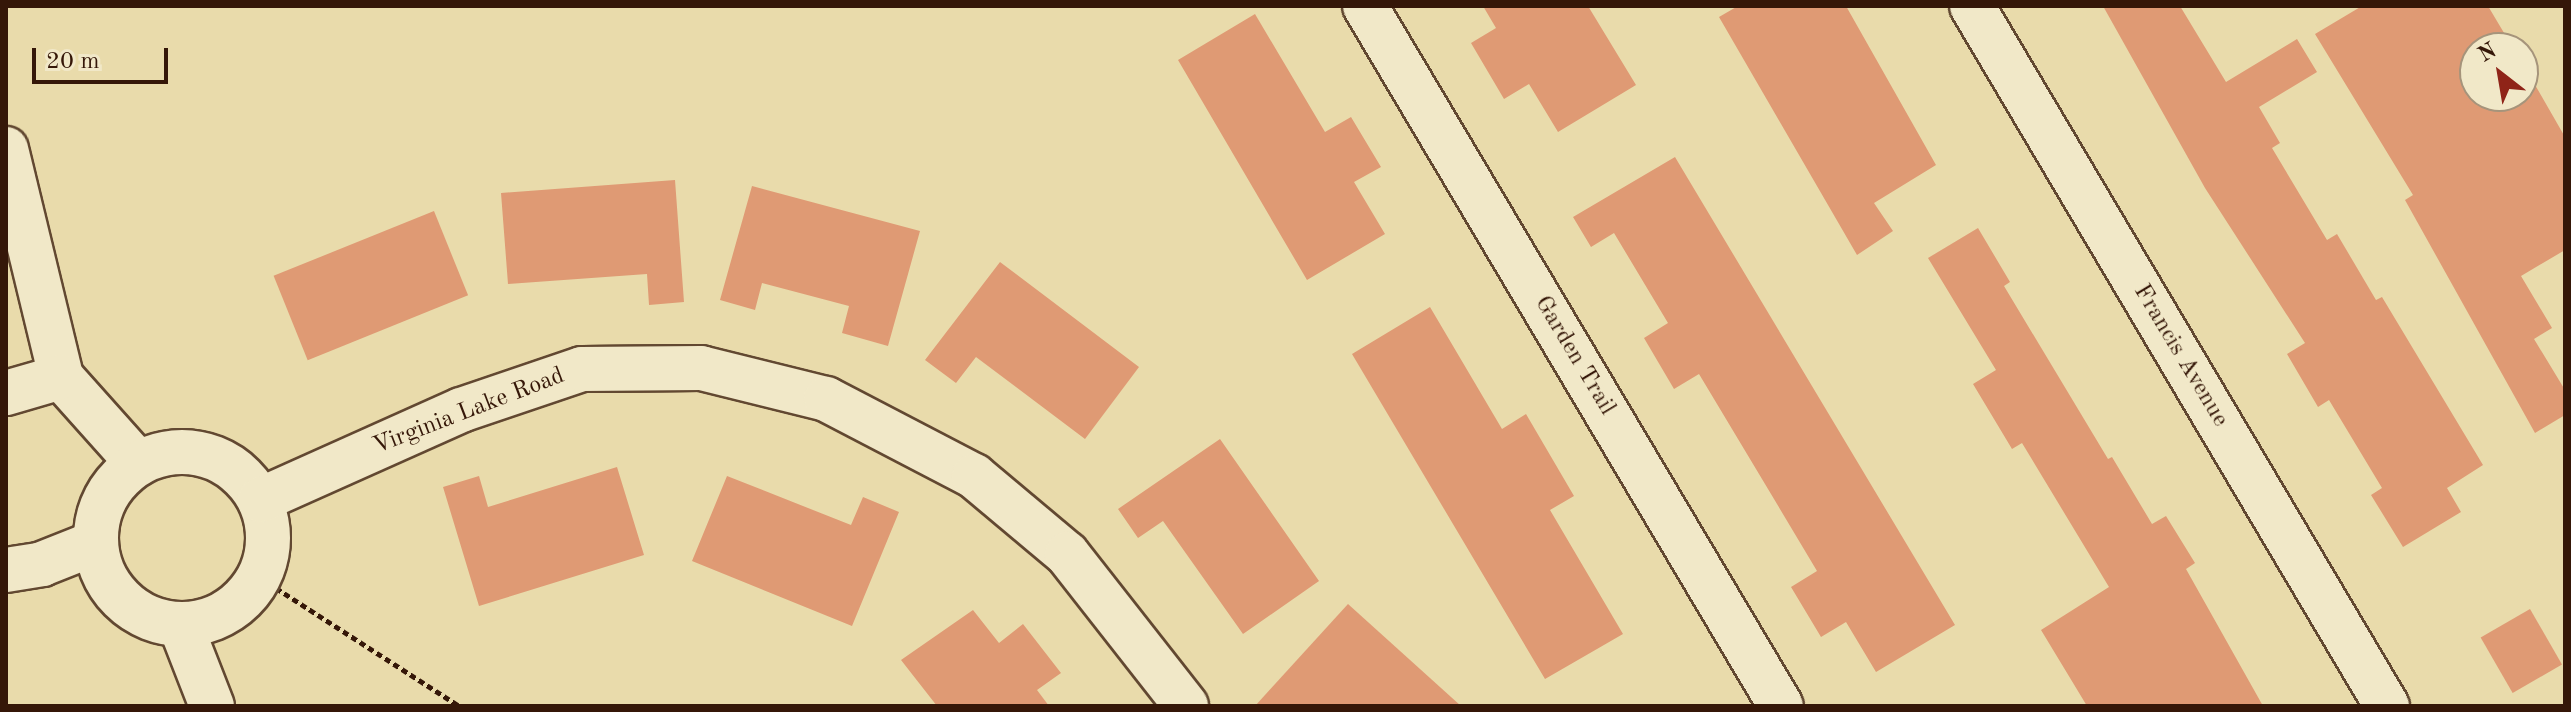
<!DOCTYPE html>
<style>
body{margin:0}
#map{position:relative;width:2571px;height:712px;overflow:hidden;background:#e9dbab;font-family:"Old Standard TT",serif}
div>[style]{position:absolute}
.building>*{inset:0;background:#df9a74;transform-origin:0 0}
.path>*{height:5px;margin-top:-2.5px;transform-origin:0;background:repeating-linear-gradient(90deg,#351708 0 6px,transparent 0 10px)}
.roads{filter:drop-shadow(2px 0 #624831) drop-shadow(-2px 0 #624831) drop-shadow(0 2px #624831) drop-shadow(0 -2px #624831)}
.minor>*{height:44px;margin:-22px;padding:0 22px;transform-origin:22px;border-radius:22px;background:#f1e8c8}
.minor>.ring{margin:-22px;padding:0;box-sizing:content-box;background:none;border:44px solid #f1e8c8;border-radius:50%}
span{translate:-50% -50%;white-space:nowrap;text-align:center;line-height:1.15;-webkit-text-stroke:6px #f1e8c8;paint-order:stroke}
.street-label{font-size:24px;color:#351708}
.frame{position:absolute;inset:0;border:8px solid #351708;pointer-events:none}
.north{position:absolute;left:2459px;top:32px;width:80px;height:80px;box-sizing:border-box;background:#f1e8c8;border:2px solid #a6947b;border-radius:50%;rotate:329deg;font-size:22px;font-weight:700;line-height:32px;text-align:center;color:#351708}
.north::after{content:'';display:block;margin:auto;width:28px;height:36px;background:#8f2418;clip-path:polygon(50% 0,100% 100%,50% 72%,0 100%)}
.scale{position:absolute;left:32px;top:48px;width:136px;height:36px;box-sizing:border-box;border:4px solid #351708;border-top:0;padding-left:10px;font-size:24px;line-height:28px;white-space:nowrap;color:#351708;-webkit-text-stroke:6px #f1e8c8;paint-order:stroke}
</style>
<div id="map">
<div class="building">
<i style="clip-path:polygon(1483px 6px,1588px 6px,1636px 85px,1558px 132px,1529px 84px,1504px 99px,1471px 43px,1496px 28px)"></i>
<i style="clip-path:polygon(1738px 6px,1846px 6px,1936px 165px,1874px 203px,1893px 231px,1857px 255px,1719px 17px)"></i>
<i style="clip-path:polygon(2103px 6px,2180px 6px,2226px 82px,2297px 39px,2317px 72px,2259px 107px,2280px 143px,2272px 148px,2327px 240px,2337px 234px,2376px 300px,2382px 297px,2483px 465px,2447px 488px,2461px 512px,2403px 547px,2371px 495px,2382px 488px,2329px 400px,2318px 407px,2287px 354px,2305px 343px,2205px 188px)"></i>
<i style="clip-path:polygon(2362px 6px,2488px 6px,2513px 48px,2475px 48px,2475px 96px,2523px 96px,2523px 64px,2565px 137px,2565px 250px,2521px 276px,2552px 328px,2534px 339px,2565px 390px,2565px 415px,2535px 433px,2405px 200px,2413px 195px,2315px 34px)"></i>
<i style="clip-path:polygon(1255px 14px,1325px 132px,1351px 117px,1381px 167px,1354px 182px,1385px 234px,1307px 280px,1178px 60px)"></i>
<i style="clip-path:polygon(1675px 157px,1955px 625px,1876px 672px,1846px 622px,1821px 637px,1791px 587px,1817px 571px,1762px 479px,1699px 374px,1674px 389px,1644px 338px,1668px 323px,1614px 233px,1591px 247px,1573px 217px)"></i>
<i style="clip-path:polygon(675px 180px,684px 302px,649px 305px,647px 274px,508px 284px,501px 193px)"></i>
<i style="clip-path:polygon(752px 186px,920px 231px,888px 346px,842px 333px,849px 306px,762px 283px,755px 310px,720px 300px)"></i>
<i style="left:434px;top:211px;width:91px;height:173px;rotate:68deg"></i>
<i style="clip-path:polygon(1978px 228px,2010px 282px,2004px 286px,2108px 459px,2112px 457px,2152px 524px,2166px 516px,2195px 563px,2186px 569px,2263px 706px,2087px 706px,2041px 630px,2109px 587px,2022px 443px,2012px 449px,1973px 384px,1996px 370px,1928px 258px)"></i>
<i style="clip-path:polygon(1000px 262px,1139px 367px,1085px 439px,976px 357px,956px 383px,925px 360px)"></i>
<i style="clip-path:polygon(1430px 307px,1502px 429px,1526px 414px,1574px 496px,1550px 510px,1623px 634px,1545px 679px,1352px 354px)"></i>
<i style="clip-path:polygon(1220px 439px,1319px 581px,1243px 634px,1163px 521px,1138px 538px,1118px 509px)"></i>
<i style="clip-path:polygon(617px 467px,644px 555px,479px 606px,443px 487px,479px 476px,488px 507px)"></i>
<i style="clip-path:polygon(727px 476px,851px 525px,863px 497px,899px 512px,852px 626px,692px 561px)"></i>
<i style="clip-path:polygon(1348px 604px,1461px 706px,1255px 706px)"></i>
<i style="left:2530px;top:609px;width:64px;height:57px;rotate:60deg"></i>
<i style="clip-path:polygon(973px 610px,999px 643px,1023px 624px,1061px 673px,1037px 690px,1049px 706px,937px 706px,901px 660px)"></i>
</div>
<div class="path">
<i style="left:259px;top:577px;width:238px;rotate:32.8deg"></i>
</div>
<div class="roads">
<div class="minor">
<i style="left:1365px;top:6px;width:814px;rotate:59.28deg"></i>
<i style="left:1972px;top:6px;width:814px;rotate:59.34deg"></i>
<i style="left:6px;top:149px;width:235px;rotate:76.4deg"></i>
<i style="left:61px;top:377px;width:115px;rotate:48.2deg"></i>
<i style="left:6px;top:393px;width:57px;rotate:-16.2deg"></i>
<i class="ring" style="left:96px;top:452px;width:128px;height:128px"></i>
<i style="left:260px;top:500px;width:220px;rotate:-24.1deg"></i>
<i style="left:461px;top:410px;width:128px;rotate:-18.7deg"></i>
<i style="left:582px;top:369px;width:119px;rotate:-0.5deg"></i>
<i style="left:701px;top:368px;width:129px;rotate:13.9deg"></i>
<i style="left:826px;top:399px;width:167px;rotate:27.5deg"></i>
<i style="left:974px;top:476px;width:121px;rotate:40deg"></i>
<i style="left:1067px;top:554px;width:193px;rotate:51.9deg"></i>
<i style="left:6px;top:570px;width:36px;rotate:-9deg"></i>
<i style="left:42px;top:564px;width:57px;rotate:-21.6deg"></i>
<i style="left:180px;top:624px;width:88px;rotate:68.7deg"></i>
</div>
</div>
<div class="street-label">
<span style="left:1574px;top:356px;rotate:59deg">Garden Trail</span>
<span style="left:2180px;top:356px;rotate:59deg">Francis Avenue</span>
<span style="left:469px;top:412px;rotate:-21deg">Virginia Lake Road</span>
</div>
<div class="frame"></div>
<div class="north">N</div>
<div class="scale">20 m</div>
</div>
